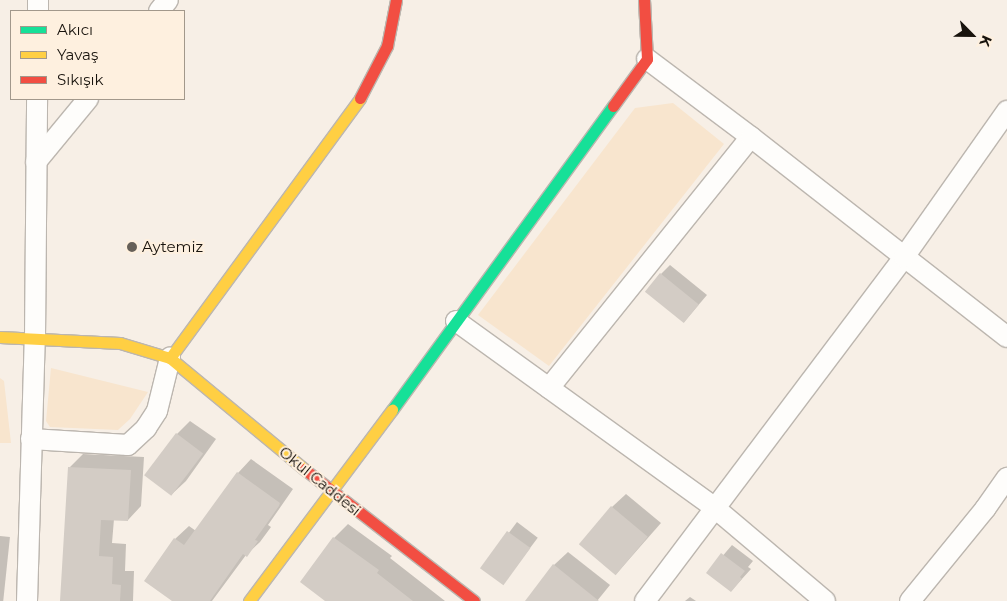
<!DOCTYPE html>
<meta charset="utf-8">
<style>
body{margin:0}
#map{position:relative;width:1007px;height:601px;overflow:hidden;background:#f7efe6;font-family:Montserrat,sans-serif}
div>[style]{position:absolute}
.green>*{inset:0;background:#f8e5ce}
.shadow>*{inset:0;background:#0003;transform-origin:0 0}
.building>*{inset:0;background:#d3ccc5;transform-origin:0 0}
.roads{filter:drop-shadow(1px 0 #bcb6af) drop-shadow(-1px 0 #bcb6af) drop-shadow(0 1px #bcb6af) drop-shadow(0 -1px #bcb6af)}
.street>*{height:20px;margin:-10px;padding:0 10px;transform-origin:10px;border-radius:10px;background:#fefdfb}
.fast>*{height:11px;margin:-5.5px;padding:0 5.5px;transform-origin:5.5px;border-radius:5.5px;background:#16e098}
.slow>*{height:11px;margin:-5.5px;padding:0 5.5px;transform-origin:5.5px;border-radius:5.5px;background:#ffcf43}
.jam>*{height:11px;margin:-5.5px;padding:0 5.5px;transform-origin:5.5px;border-radius:5.5px;background:#f24e42}
.dots>*{width:14px;height:14px;translate:-50% -50%;box-sizing:border-box;border:2px solid #fef0df;border-radius:50%}
span{translate:-50% -50%;white-space:nowrap;text-align:center;line-height:1.15;-webkit-text-stroke:4px #fef0df;paint-order:stroke}
.poi-label{font-size:15px;color:#18130d}
.left{translate:0 -50%;text-align:left}
.street-label{font-size:15px;color:#18130d}
.legend{position:absolute;left:10px;top:10px;width:175px;height:90px;box-sizing:border-box;background:#fef0df;border:1px solid #a2988b;margin:0;padding:6px 9px;list-style:none;font-size:15px;color:#18130d}
.legend li{display:flex;align-items:center;gap:10px;height:25px}
.legend b{width:25px;border:1px solid #a2988b}
.north{position:absolute;left:947px;top:10px;width:50px;height:50px;-webkit-text-stroke:4px #fef0df;paint-order:stroke;rotate:113deg;font-size:14px;font-weight:700;line-height:20px;text-align:center;color:#18130d}
.north::after{content:'';display:block;margin:auto;width:18px;height:22px;background:#18130d;clip-path:polygon(50% 0,100% 100%,50% 72%,0 100%)}
</style>
<div id="map">
<div class="green">
<i style="clip-path:polygon(673px 103px,724px 144px,549px 366px,478px 315px,635px 108px)"></i>
<i style="clip-path:polygon(51px 368px,148px 392px,130px 419px,118px 430px,50px 427px,46px 421px)"></i>
<i style="clip-path:polygon(0 378px,4px 381px,11px 443px,0 443px)"></i>
</div>
<div class="shadow">
<i style="clip-path:polygon(670px 265px,707px 295px,684px 322px,661px 274px)"></i>
<i style="clip-path:polygon(190px 421px,216px 439px,186px 481px,172px 494px,177px 434px)"></i>
<i style="clip-path:polygon(83px 454px,144px 457px,141px 506px,128px 520px,114px 519px,112px 543px,126px 544px,125px 571px,134px 571px,133px 601px,61px 601px,69px 468px)"></i>
<i style="clip-path:polygon(251px 459px,293px 489px,268px 525px,271px 527px,260px 542px,246px 555px,212px 601px,174px 601px,175px 539px,189px 526px,196px 531px,238px 473px)"></i>
<i style="clip-path:polygon(626px 494px,661px 523px,617px 573px,612px 507px)"></i>
<i style="left:517px;top:522px;width:26px;height:58px;rotate:37deg"></i>
<i style="clip-path:polygon(348px 524px,392px 556px,390px 558px,445px 601px,337px 601px,334px 538px)"></i>
<i style="left:0;top:536px;width:10px;height:65px;rotate:6deg"></i>
<i style="clip-path:polygon(732px 545px,753px 561px,748px 567px,751px 569px,731px 591px,708px 573px)"></i>
<i style="clip-path:polygon(568px 552px,610px 585px,597px 601px,531px 601px,554px 565px)"></i>
<i style="clip-path:polygon(690px 597px,696px 601px,685px 601px)"></i>
</div>
<div class="building">
<i style="left:660px;top:273px;width:50px;height:24px;rotate:39deg"></i>
<i style="left:176px;top:433px;width:34px;height:53px;rotate:37deg"></i>
<i style="clip-path:polygon(68px 467px,131px 470px,128px 521px,101px 520px,99px 556px,113px 557px,112px 584px,121px 585px,120px 601px,60px 601px)"></i>
<i style="clip-path:polygon(237px 472px,280px 503px,279px 506px,255px 540px,258px 541px,247px 557px,243px 554px,210px 601px,172px 601px,144px 581px,174px 538px,184px 545px)"></i>
<i style="left:611px;top:506px;width:48px;height:50px;rotate:40deg"></i>
<i style="left:507px;top:531px;width:29px;height:46px;rotate:36deg"></i>
<i style="clip-path:polygon(333px 537px,379px 570px,377px 573px,413px 601px,325px 601px,300px 582px)"></i>
<i style="clip-path:polygon(721px 553px,745px 571px,740px 577px,742px 579px,731px 592px,706px 573px)"></i>
<i style="clip-path:polygon(553px 564px,599px 601px,525px 601px)"></i>
</div>
<div class="roads">
<div class="street">
<i style="left:38px;top:11px;width:11px;rotate:-90deg"></i>
<i style="left:159px;top:11px;width:14px;rotate:-51deg"></i>
<i style="left:647px;top:59px;width:130px;rotate:36.9deg"></i>
<i style="left:36px;top:162px;width:82px;rotate:-50.5deg"></i>
<i style="left:456px;top:321px;width:319px;rotate:35.8deg"></i>
<i style="left:715px;top:508px;width:144px;rotate:40.2deg"></i>
<i style="left:549px;top:388px;width:322px;rotate:-51.2deg"></i>
<i style="left:751px;top:137px;width:325px;rotate:38deg"></i>
<i style="left:31px;top:439px;width:97px;rotate:3.5deg"></i>
<i style="left:128px;top:445px;width:25px;rotate:-43deg"></i>
<i style="left:146px;top:428px;width:20px;rotate:-57deg"></i>
<i style="left:157px;top:411px;width:55px;rotate:-76.2deg"></i>
<i style="left:27px;top:601px;width:263px;rotate:-88.3deg"></i>
<i style="left:35px;top:338px;width:239px;rotate:-89.5deg"></i>
<i style="left:645px;top:601px;width:431px;rotate:-53deg"></i>
<i style="left:904px;top:257px;width:179px;rotate:-54.8deg"></i>
<i style="left:910px;top:601px;width:119px;rotate:-50.8deg"></i>
<i style="left:985px;top:509px;width:38px;rotate:-55deg"></i>
</div>
<div class="fast">
<i style="left:392px;top:410px;width:376px;rotate:-54deg"></i>
</div>
<div class="slow">
<i style="left:0;top:337px;width:120px;rotate:2.9deg"></i>
<i style="left:120px;top:343px;width:52px;rotate:16.7deg"></i>
<i style="left:170px;top:358px;width:174px;rotate:39.6deg"></i>
<i style="left:170px;top:358px;width:322px;rotate:-53.8deg"></i>
<i style="left:249px;top:601px;width:239px;rotate:-53.2deg"></i>
</div>
<div class="jam">
<i style="left:360px;top:98px;width:59px;rotate:-62.6deg"></i>
<i style="left:387px;top:46px;width:47px;rotate:-78.9deg"></i>
<i style="left:613px;top:106px;width:58px;rotate:-54.1deg"></i>
<i style="left:647px;top:59px;width:59px;rotate:-92.9deg"></i>
<i style="left:304px;top:469px;width:215px;rotate:37.8deg"></i>
</div>
</div>
<div class="dots">
<i style="left:132px;top:247px;background:#666059"></i>
</div>
<div class="poi-label">
<span class="left" style="left:142px;top:247px">Aytemiz</span>
</div>
<div class="street-label">
<span style="left:320px;top:481px;rotate:39deg">Okul Caddesi</span>
</div>
<ul class="legend">
<li><b style="height:6px;background:#16e098"></b>Akıcı</li>
<li><b style="height:6px;background:#ffcf43"></b>Yavaş</li>
<li><b style="height:6px;background:#f24e42"></b>Sıkışık</li>
</ul>
<div class="north">K</div>
</div>
